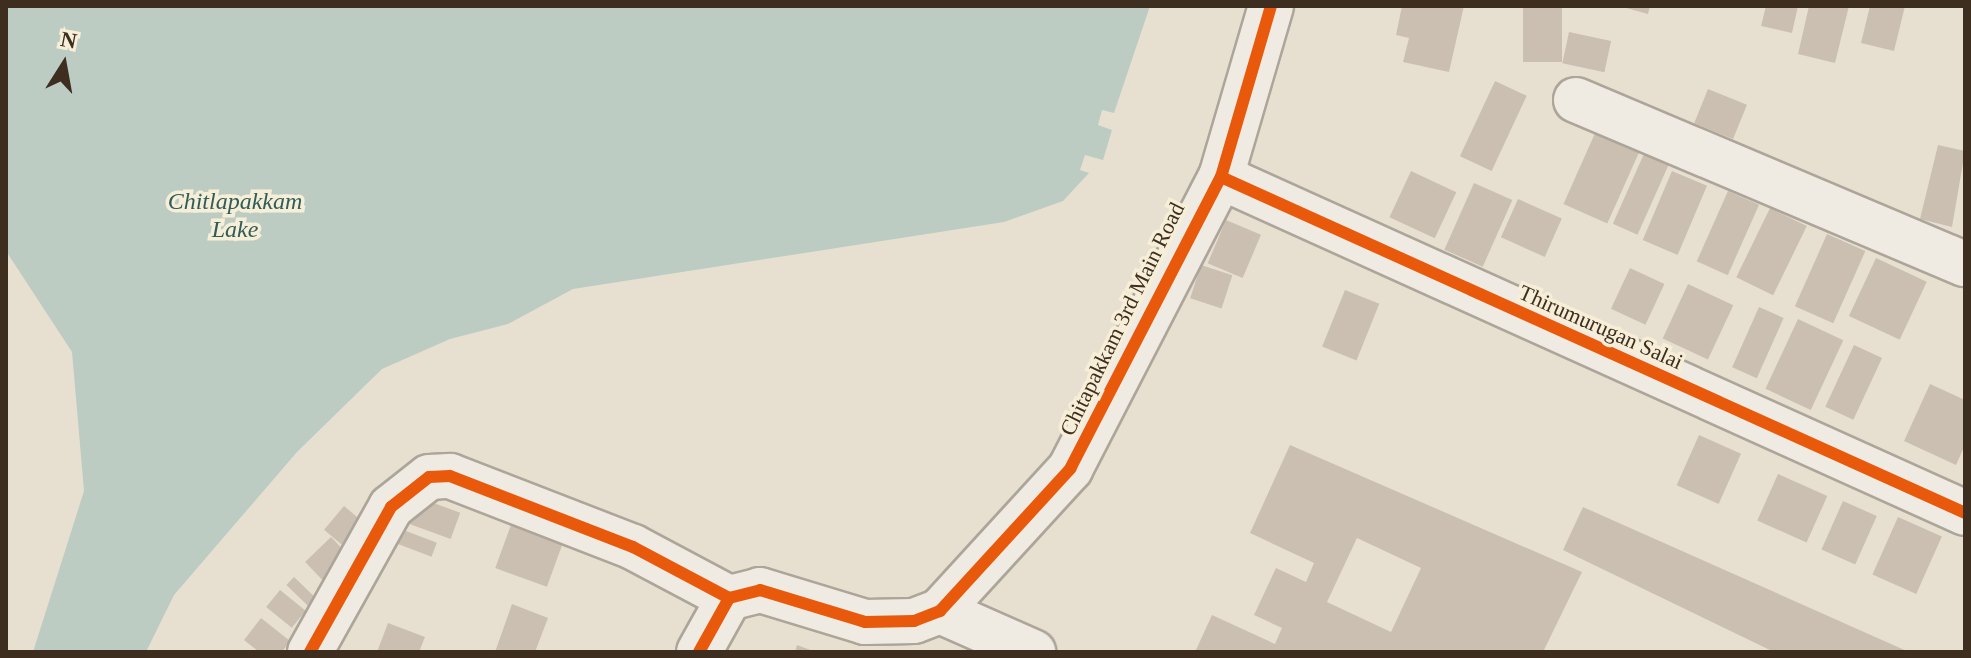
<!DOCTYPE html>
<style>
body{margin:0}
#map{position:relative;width:1971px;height:658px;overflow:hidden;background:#e7e0d1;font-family:Georgia,serif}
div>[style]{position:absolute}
.water>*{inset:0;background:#bcccc2}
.building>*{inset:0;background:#cbbfb2;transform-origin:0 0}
.roads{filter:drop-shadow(2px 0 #ada599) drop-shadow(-2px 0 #ada599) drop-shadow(0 2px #ada599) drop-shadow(0 -2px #ada599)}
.minor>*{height:44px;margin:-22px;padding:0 22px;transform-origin:22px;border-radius:22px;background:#efebe3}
.cycleway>*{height:12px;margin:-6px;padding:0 6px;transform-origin:6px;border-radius:6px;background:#e8590c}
span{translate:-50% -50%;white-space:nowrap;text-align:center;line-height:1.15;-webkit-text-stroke:7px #f7eed8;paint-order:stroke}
.street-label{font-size:22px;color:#3d2e20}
.water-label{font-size:24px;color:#2f5d5a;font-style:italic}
.frame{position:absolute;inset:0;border:8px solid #3d2e20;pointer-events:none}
.north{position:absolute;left:24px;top:24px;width:80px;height:80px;-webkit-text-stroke:6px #f7eed8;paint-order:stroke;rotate:11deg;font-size:22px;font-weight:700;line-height:32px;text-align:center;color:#3d2e20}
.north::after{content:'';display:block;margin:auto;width:28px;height:36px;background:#3d2e20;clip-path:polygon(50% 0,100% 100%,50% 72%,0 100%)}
</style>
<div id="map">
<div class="water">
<i style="clip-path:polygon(6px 6px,1150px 6px,1114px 113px,1102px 110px,1098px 125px,1112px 130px,1103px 160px,1085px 155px,1080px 170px,1089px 173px,1063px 201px,1004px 222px,573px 289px,508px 324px,450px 339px,382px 369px,297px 452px,174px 595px,146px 652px,33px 652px,84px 491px,72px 352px,6px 251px)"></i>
</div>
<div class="building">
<i style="clip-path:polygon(1402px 6px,1464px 6px,1449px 72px,1403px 62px,1409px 38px,1396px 35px)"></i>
<i style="left:1523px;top:6px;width:39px;height:56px"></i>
<i style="clip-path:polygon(1619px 6px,1650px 6px,1648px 14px)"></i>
<i style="clip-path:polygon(1766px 6px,1798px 6px,1792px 33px,1761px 26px)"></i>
<i style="clip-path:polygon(1809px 6px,1849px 6px,1835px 63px,1798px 54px)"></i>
<i style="clip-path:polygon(1870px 6px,1905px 6px,1894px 51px,1861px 43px)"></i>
<i style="left:1569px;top:32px;width:43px;height:32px;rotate:12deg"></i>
<i style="left:1495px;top:81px;width:35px;height:83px;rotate:25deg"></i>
<i style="left:1708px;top:89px;width:42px;height:37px;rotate:22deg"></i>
<i style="left:1596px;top:131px;width:48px;height:80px;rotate:24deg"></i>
<i style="clip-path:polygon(1938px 145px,1965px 151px,1952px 227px,1920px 219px)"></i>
<i style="left:1647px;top:147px;width:27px;height:84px;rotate:24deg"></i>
<i style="left:1411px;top:171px;width:50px;height:51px;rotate:25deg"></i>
<i style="left:1672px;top:171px;width:38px;height:75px;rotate:23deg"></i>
<i style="left:1474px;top:183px;width:42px;height:73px;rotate:24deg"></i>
<i style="left:1728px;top:191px;width:34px;height:77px;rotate:24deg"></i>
<i style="left:1518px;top:199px;width:48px;height:42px;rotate:24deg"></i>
<i style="left:1770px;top:208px;width:41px;height:77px;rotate:26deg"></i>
<i style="left:1226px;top:220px;width:38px;height:47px;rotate:23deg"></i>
<i style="left:1827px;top:234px;width:42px;height:79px;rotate:24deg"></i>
<i style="left:1876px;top:258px;width:56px;height:64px;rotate:25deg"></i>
<i style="left:1201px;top:265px;width:33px;height:35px;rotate:18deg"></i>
<i style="left:1630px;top:268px;width:38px;height:45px;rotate:25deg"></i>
<i style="left:1688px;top:284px;width:50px;height:60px;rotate:25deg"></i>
<i style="left:1345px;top:290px;width:37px;height:61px;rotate:22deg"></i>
<i style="left:1759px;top:307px;width:27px;height:66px;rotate:24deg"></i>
<i style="left:1798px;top:319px;width:50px;height:77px;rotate:25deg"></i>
<i style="left:1854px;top:345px;width:31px;height:68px;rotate:25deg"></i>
<i style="clip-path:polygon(1930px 384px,1965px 400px,1965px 445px,1956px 465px,1904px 441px)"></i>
<i style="left:1699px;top:435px;width:46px;height:55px;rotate:24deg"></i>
<i style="clip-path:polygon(evenodd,1290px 445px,1582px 572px,1543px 652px,1195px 652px,1212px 615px,1275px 644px,1282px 628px,1254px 615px,1276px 568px,1306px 582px,1314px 563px,1250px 533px,1290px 445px,1357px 538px,1421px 568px,1391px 632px,1327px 602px,1357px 538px)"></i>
<i style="left:1778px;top:474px;width:54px;height:51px;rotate:24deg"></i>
<i style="left:417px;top:497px;width:46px;height:28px;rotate:20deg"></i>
<i style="left:1843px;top:501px;width:37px;height:53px;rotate:24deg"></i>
<i style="left:344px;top:506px;width:31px;height:31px;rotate:40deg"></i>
<i style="clip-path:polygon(1583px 507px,1909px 652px,1774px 652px,1563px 550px)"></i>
<i style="left:1898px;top:517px;width:48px;height:63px;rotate:24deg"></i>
<i style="left:512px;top:522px;width:55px;height:49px;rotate:20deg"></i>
<i style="left:393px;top:526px;width:47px;height:15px;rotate:21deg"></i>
<i style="left:331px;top:537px;width:28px;height:36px;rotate:46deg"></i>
<i style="left:294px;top:577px;width:30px;height:11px;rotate:44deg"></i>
<i style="left:280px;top:590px;width:33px;height:22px;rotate:39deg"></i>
<i style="clip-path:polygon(512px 604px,548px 618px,535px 652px,495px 652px)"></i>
<i style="clip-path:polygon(261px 618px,290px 641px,282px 652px,259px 652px,244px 640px)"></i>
<i style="clip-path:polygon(388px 623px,425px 637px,419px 652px,377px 652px)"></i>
<i style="clip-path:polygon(797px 645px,816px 652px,795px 652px)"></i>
</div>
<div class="roads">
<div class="minor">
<i style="left:1576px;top:100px;width:422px;rotate:22.9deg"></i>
<i style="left:1221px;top:177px;width:816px;rotate:24.3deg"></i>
<i style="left:940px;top:611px;width:102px;rotate:23.8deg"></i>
<i style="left:310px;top:652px;width:166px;rotate:-60.8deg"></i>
<i style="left:391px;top:507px;width:48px;rotate:-38.3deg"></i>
<i style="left:429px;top:477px;width:21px;rotate:-3deg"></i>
<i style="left:450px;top:476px;width:196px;rotate:21.2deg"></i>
<i style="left:633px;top:547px;width:109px;rotate:28deg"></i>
<i style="left:699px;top:652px;width:62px;rotate:-60.9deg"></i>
<i style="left:729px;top:598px;width:32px;rotate:-14deg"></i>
<i style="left:760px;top:590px;width:110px;rotate:16.9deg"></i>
<i style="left:865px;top:622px;width:49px;rotate:-1.2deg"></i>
<i style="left:914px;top:621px;width:28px;rotate:-21deg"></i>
<i style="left:940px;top:611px;width:193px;rotate:-47.5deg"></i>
<i style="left:1070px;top:469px;width:329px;rotate:-62.7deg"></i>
<i style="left:1221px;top:177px;width:178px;rotate:-73.7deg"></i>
</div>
</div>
<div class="cycleway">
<i style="left:1221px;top:177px;width:816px;rotate:24.3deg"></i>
<i style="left:310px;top:652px;width:166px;rotate:-60.8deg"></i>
<i style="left:391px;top:507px;width:48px;rotate:-38.3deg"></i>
<i style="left:429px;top:477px;width:21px;rotate:-3deg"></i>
<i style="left:450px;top:476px;width:196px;rotate:21.2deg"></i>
<i style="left:633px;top:547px;width:109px;rotate:28deg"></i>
<i style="left:699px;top:652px;width:62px;rotate:-60.9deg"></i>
<i style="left:729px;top:598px;width:32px;rotate:-14deg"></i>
<i style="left:760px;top:590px;width:110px;rotate:16.9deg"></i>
<i style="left:865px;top:622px;width:49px;rotate:-1.2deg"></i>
<i style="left:914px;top:621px;width:28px;rotate:-21deg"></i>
<i style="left:940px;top:611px;width:193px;rotate:-47.5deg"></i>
<i style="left:1070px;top:469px;width:329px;rotate:-62.7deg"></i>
<i style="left:1221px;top:177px;width:178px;rotate:-73.7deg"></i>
</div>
<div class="street-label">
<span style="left:1122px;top:319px;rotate:-64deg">Chitapakkam 3rd Main Road</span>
<span style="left:1601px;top:327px;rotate:24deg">Thirumurugan Salai</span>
</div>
<div class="water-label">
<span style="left:235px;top:216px">Chitlapakkam<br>Lake</span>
</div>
<div class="frame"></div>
<div class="north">N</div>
</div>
